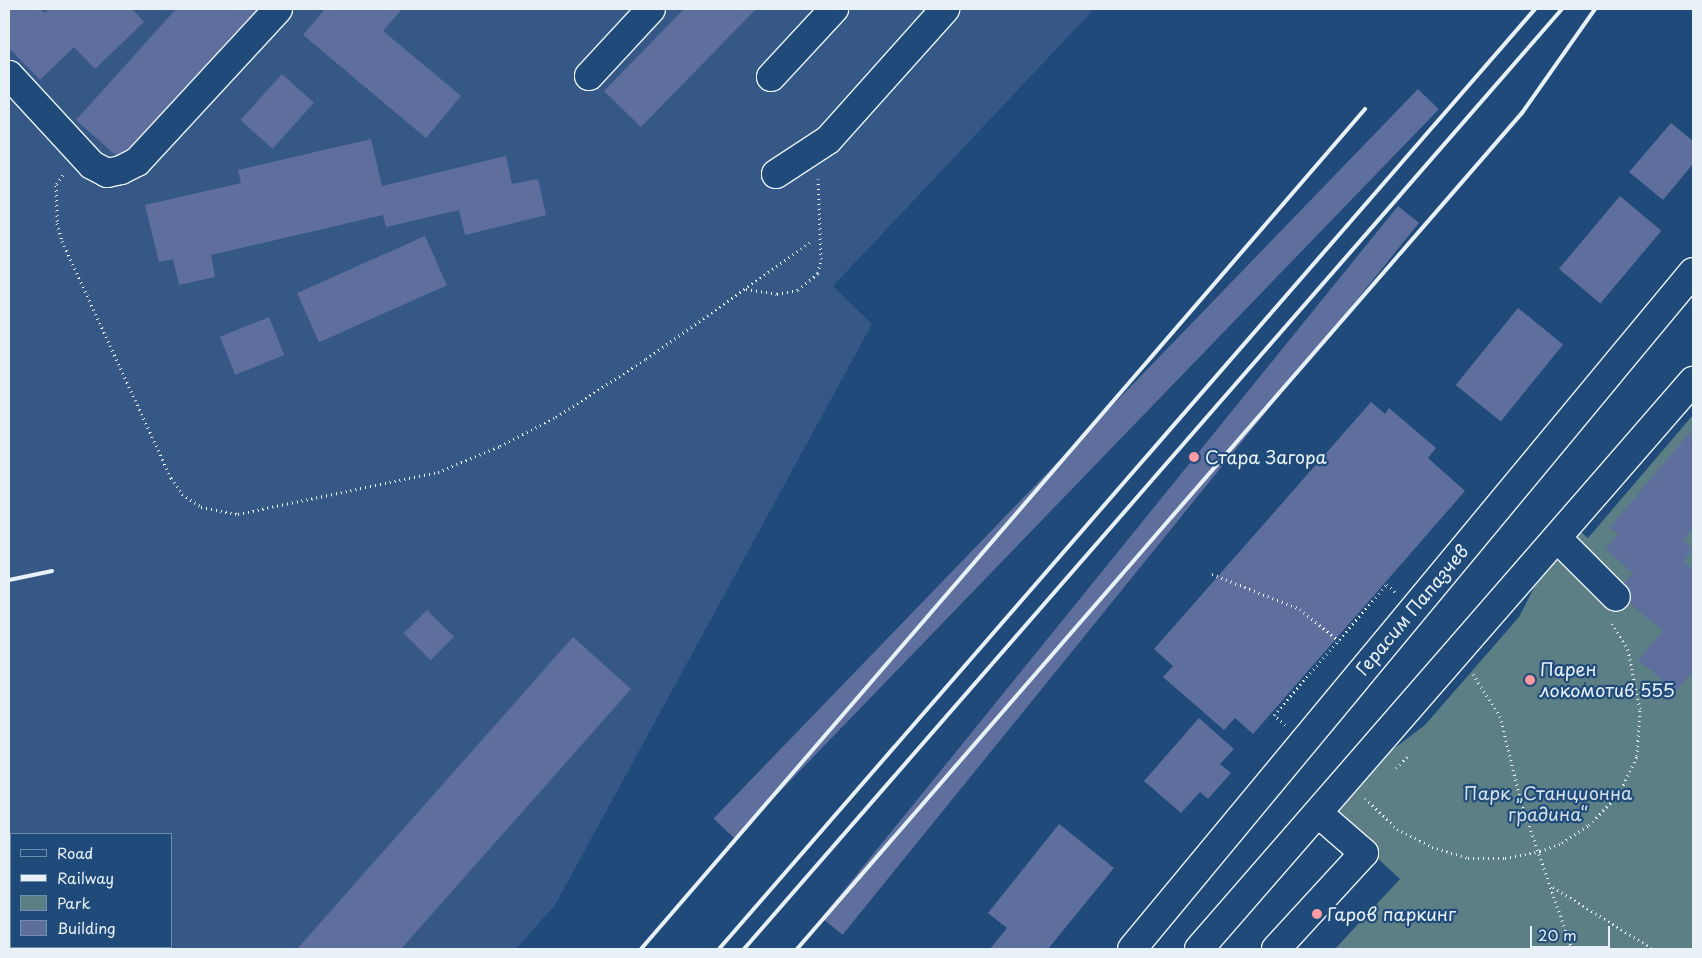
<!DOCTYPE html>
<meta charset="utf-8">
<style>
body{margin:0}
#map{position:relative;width:1702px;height:958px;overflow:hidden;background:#1f4a7a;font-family:"Playpen Sans",sans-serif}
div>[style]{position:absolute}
.built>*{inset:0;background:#365887}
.green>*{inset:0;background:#5b7f84}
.building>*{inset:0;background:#5e6f9e;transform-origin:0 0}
.path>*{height:3px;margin-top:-1.5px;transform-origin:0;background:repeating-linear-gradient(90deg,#e8f1f8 0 1px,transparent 0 5px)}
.roads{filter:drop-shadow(1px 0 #e8f1f8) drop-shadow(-1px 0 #e8f1f8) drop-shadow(0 1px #e8f1f8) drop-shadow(0 -1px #e8f1f8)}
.minor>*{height:28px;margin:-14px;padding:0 14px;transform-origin:14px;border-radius:14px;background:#1f4a7a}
.rail>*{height:4px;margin:-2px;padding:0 2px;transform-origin:2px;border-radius:2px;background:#e8f1f8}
.dots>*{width:14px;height:14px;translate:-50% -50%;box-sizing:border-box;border:2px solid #1f4a7a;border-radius:50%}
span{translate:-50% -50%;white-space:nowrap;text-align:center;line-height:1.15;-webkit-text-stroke:4.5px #1f4a7a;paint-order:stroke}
.poi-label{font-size:18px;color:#e8f1f8}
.left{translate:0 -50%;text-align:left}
.street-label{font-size:18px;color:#e8f1f8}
.park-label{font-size:18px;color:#d3e0e7}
.frame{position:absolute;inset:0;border:10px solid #e8f1f8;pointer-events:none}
.legend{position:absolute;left:10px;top:833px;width:162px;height:115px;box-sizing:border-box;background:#1f4a7a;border:1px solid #6f8dac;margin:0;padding:6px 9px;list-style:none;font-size:15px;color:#e8f1f8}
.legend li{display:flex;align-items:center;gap:10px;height:25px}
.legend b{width:25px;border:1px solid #6f8dac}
.scale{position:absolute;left:1530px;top:926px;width:80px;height:22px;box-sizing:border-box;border:2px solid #e8f1f8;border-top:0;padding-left:6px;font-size:15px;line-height:18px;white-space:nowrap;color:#e8f1f8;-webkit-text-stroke:4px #1f4a7a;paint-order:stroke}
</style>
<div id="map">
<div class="built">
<i style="clip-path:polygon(evenodd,9px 9px,1094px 9px,833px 286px,872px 324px,555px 905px,516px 949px,9px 949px,9px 9px,11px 834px,171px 834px,171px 947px,11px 947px,11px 834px)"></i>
</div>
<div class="green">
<i style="clip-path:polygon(1693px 415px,1693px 949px,1335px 949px,1400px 879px,1346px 829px,1338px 810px,1380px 759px,1425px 725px,1519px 617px,1539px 578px,1580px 531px,1588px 538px)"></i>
</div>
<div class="building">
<i style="clip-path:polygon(9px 9px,40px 9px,45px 13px,49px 9px,132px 9px,144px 22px,95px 69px,74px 47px,40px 80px,9px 48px)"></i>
<i style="clip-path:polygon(176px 9px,258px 9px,121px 160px,76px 120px)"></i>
<i style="clip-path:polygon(325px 9px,402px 9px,383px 31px,461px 96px,426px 138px,303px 35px)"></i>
<i style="clip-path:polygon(684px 9px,756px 9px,641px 127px,604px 91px)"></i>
<i style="left:282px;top:74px;width:43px;height:62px;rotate:42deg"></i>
<i style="left:1418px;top:89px;width:29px;height:1014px;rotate:44deg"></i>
<i style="clip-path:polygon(1671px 123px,1693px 141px,1693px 164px,1663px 200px,1629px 172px)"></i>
<i style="clip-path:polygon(371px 139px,382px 186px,506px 156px,512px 184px,538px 179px,546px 215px,465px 235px,459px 210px,386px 227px,383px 215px,211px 255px,215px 277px,179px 285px,173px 259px,159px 262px,145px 205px,241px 183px,238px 170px)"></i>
<i style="left:1620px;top:196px;width:54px;height:95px;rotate:40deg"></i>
<i style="left:1398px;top:206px;width:27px;height:916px;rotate:39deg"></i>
<i style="left:425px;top:236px;width:54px;height:140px;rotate:66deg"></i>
<i style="left:1518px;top:308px;width:58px;height:99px;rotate:39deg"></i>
<i style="left:269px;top:317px;width:41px;height:53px;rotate:68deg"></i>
<i style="clip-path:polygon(1371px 402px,1385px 414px,1389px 408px,1436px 448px,1428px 458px,1465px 491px,1253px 734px,1235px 718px,1224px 730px,1163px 677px,1173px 666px,1154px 649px)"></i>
<i style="clip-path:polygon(1693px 429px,1693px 528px,1683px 541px,1693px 549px,1684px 561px,1693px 569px,1693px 671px,1673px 695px,1660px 685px,1664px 681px,1638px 660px,1663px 631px,1617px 593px,1633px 573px,1605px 549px,1618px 534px,1610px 527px)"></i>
<i style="left:427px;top:610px;width:38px;height:33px;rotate:45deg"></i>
<i style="clip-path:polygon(573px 637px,631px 689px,401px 949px,297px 949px)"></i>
<i style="clip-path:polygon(1199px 718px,1234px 749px,1220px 764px,1231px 773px,1208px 799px,1200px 792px,1181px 813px,1144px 781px)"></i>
<i style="clip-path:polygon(1059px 824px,1114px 868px,1048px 949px,990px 949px,1007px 928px,988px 913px)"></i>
<i style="clip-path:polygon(79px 947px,101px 947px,102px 949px,75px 949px)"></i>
</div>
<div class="path">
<i style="left:63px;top:175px;width:12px;rotate:125deg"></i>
<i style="left:56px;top:185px;width:38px;rotate:88deg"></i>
<i style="left:57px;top:223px;width:19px;rotate:74deg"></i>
<i style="left:62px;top:241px;width:261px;rotate:65.3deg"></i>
<i style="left:171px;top:478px;width:19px;rotate:55deg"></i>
<i style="left:182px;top:494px;width:23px;rotate:34deg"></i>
<i style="left:201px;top:507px;width:38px;rotate:11deg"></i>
<i style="left:238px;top:514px;width:204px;rotate:-11.9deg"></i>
<i style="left:438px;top:472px;width:67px;rotate:-22.8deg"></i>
<i style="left:500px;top:446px;width:63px;rotate:-27.4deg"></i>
<i style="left:556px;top:417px;width:107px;rotate:-32.8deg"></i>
<i style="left:646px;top:359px;width:204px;rotate:-35.4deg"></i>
<i style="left:746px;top:289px;width:31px;rotate:9deg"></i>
<i style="left:777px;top:294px;width:21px;rotate:-11deg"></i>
<i style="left:798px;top:290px;width:26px;rotate:-40deg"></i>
<i style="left:818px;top:273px;width:14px;rotate:-78deg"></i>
<i style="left:821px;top:259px;width:80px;rotate:-92.1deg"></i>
<i style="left:1212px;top:574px;width:95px;rotate:21.7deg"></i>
<i style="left:1300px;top:609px;width:50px;rotate:39.4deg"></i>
<i style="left:1473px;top:674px;width:50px;rotate:57.3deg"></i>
<i style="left:1500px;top:716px;width:89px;rotate:76.3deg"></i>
<i style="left:1521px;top:802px;width:156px;rotate:70.9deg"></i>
<i style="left:1285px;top:725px;width:15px;rotate:-138deg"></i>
<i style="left:1274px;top:715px;width:173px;rotate:-49.2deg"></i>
<i style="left:1387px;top:584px;width:11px;rotate:45deg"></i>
<i style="left:1396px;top:768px;width:16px;rotate:-45deg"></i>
<i style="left:1365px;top:798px;width:45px;rotate:44.1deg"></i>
<i style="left:1397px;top:829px;width:39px;rotate:27deg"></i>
<i style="left:1432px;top:847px;width:38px;rotate:17deg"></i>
<i style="left:1468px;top:858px;width:37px"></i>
<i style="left:1505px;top:858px;width:36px;rotate:-11deg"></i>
<i style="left:1540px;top:851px;width:23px;rotate:-20deg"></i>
<i style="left:1562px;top:843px;width:32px;rotate:-34deg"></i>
<i style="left:1589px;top:825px;width:43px;rotate:-45.9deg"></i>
<i style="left:1619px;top:794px;width:42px;rotate:-64.7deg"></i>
<i style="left:1637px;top:756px;width:47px;rotate:-86.3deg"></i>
<i style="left:1640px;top:709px;width:60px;rotate:-101.5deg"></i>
<i style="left:1628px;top:650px;width:31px;rotate:-121deg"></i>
<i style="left:1553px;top:887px;width:118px;rotate:31.8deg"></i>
</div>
<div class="roads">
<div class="minor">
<i style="left:9px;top:75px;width:122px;rotate:47.3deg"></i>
<i style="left:92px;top:165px;width:17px;rotate:28deg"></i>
<i style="left:107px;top:173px;width:14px;rotate:-12deg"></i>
<i style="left:121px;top:170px;width:18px;rotate:-27deg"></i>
<i style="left:137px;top:162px;width:208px;rotate:-47.3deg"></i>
<i style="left:589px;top:76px;width:91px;rotate:-47.2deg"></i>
<i style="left:771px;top:77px;width:93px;rotate:-47.2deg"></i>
<i style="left:776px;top:174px;width:62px;rotate:-33.2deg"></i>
<i style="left:828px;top:140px;width:176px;rotate:-48.2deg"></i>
<i style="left:1557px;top:538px;width:83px;rotate:45deg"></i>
<i style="left:1132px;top:949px;width:879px;rotate:-50.35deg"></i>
<i style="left:1199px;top:949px;width:753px;rotate:-48.99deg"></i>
<i style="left:1276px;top:949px;width:130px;rotate:-47.5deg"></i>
<i style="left:1364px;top:853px;width:61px;rotate:-139deg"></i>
</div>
</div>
<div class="rail">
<i style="left:9px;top:580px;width:44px;rotate:-11.8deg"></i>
<i style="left:641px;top:949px;width:1109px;rotate:-49.24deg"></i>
<i style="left:719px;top:949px;width:1245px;rotate:-49.04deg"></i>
<i style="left:744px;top:949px;width:1246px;rotate:-48.97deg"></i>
<i style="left:797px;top:949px;width:1107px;rotate:-49.07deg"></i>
<i style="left:1522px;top:113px;width:127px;rotate:-54.9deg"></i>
</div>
<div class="dots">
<i style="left:1194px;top:457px;background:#ff9aa2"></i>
<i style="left:1530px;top:680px;background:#ff9aa2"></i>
<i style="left:1317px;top:914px;background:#ff9aa2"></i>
</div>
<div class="poi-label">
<span class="left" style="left:1205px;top:457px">Стара Загора</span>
<span class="left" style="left:1540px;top:680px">Парен<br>локомотив 555</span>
<span class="left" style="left:1327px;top:914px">Гаров паркинг</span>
</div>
<div class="street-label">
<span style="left:1412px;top:610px;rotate:-50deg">Герасим Папазчев</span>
</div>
<div class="park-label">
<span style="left:1548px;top:804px">Парк „Станционна<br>градина“</span>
</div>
<div class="frame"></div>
<ul class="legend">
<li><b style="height:6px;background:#1f4a7a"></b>Road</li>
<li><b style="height:6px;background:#e8f1f8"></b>Railway</li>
<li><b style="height:14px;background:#5b7f84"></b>Park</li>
<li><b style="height:14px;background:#5e6f9e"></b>Building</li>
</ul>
<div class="scale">20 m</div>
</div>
